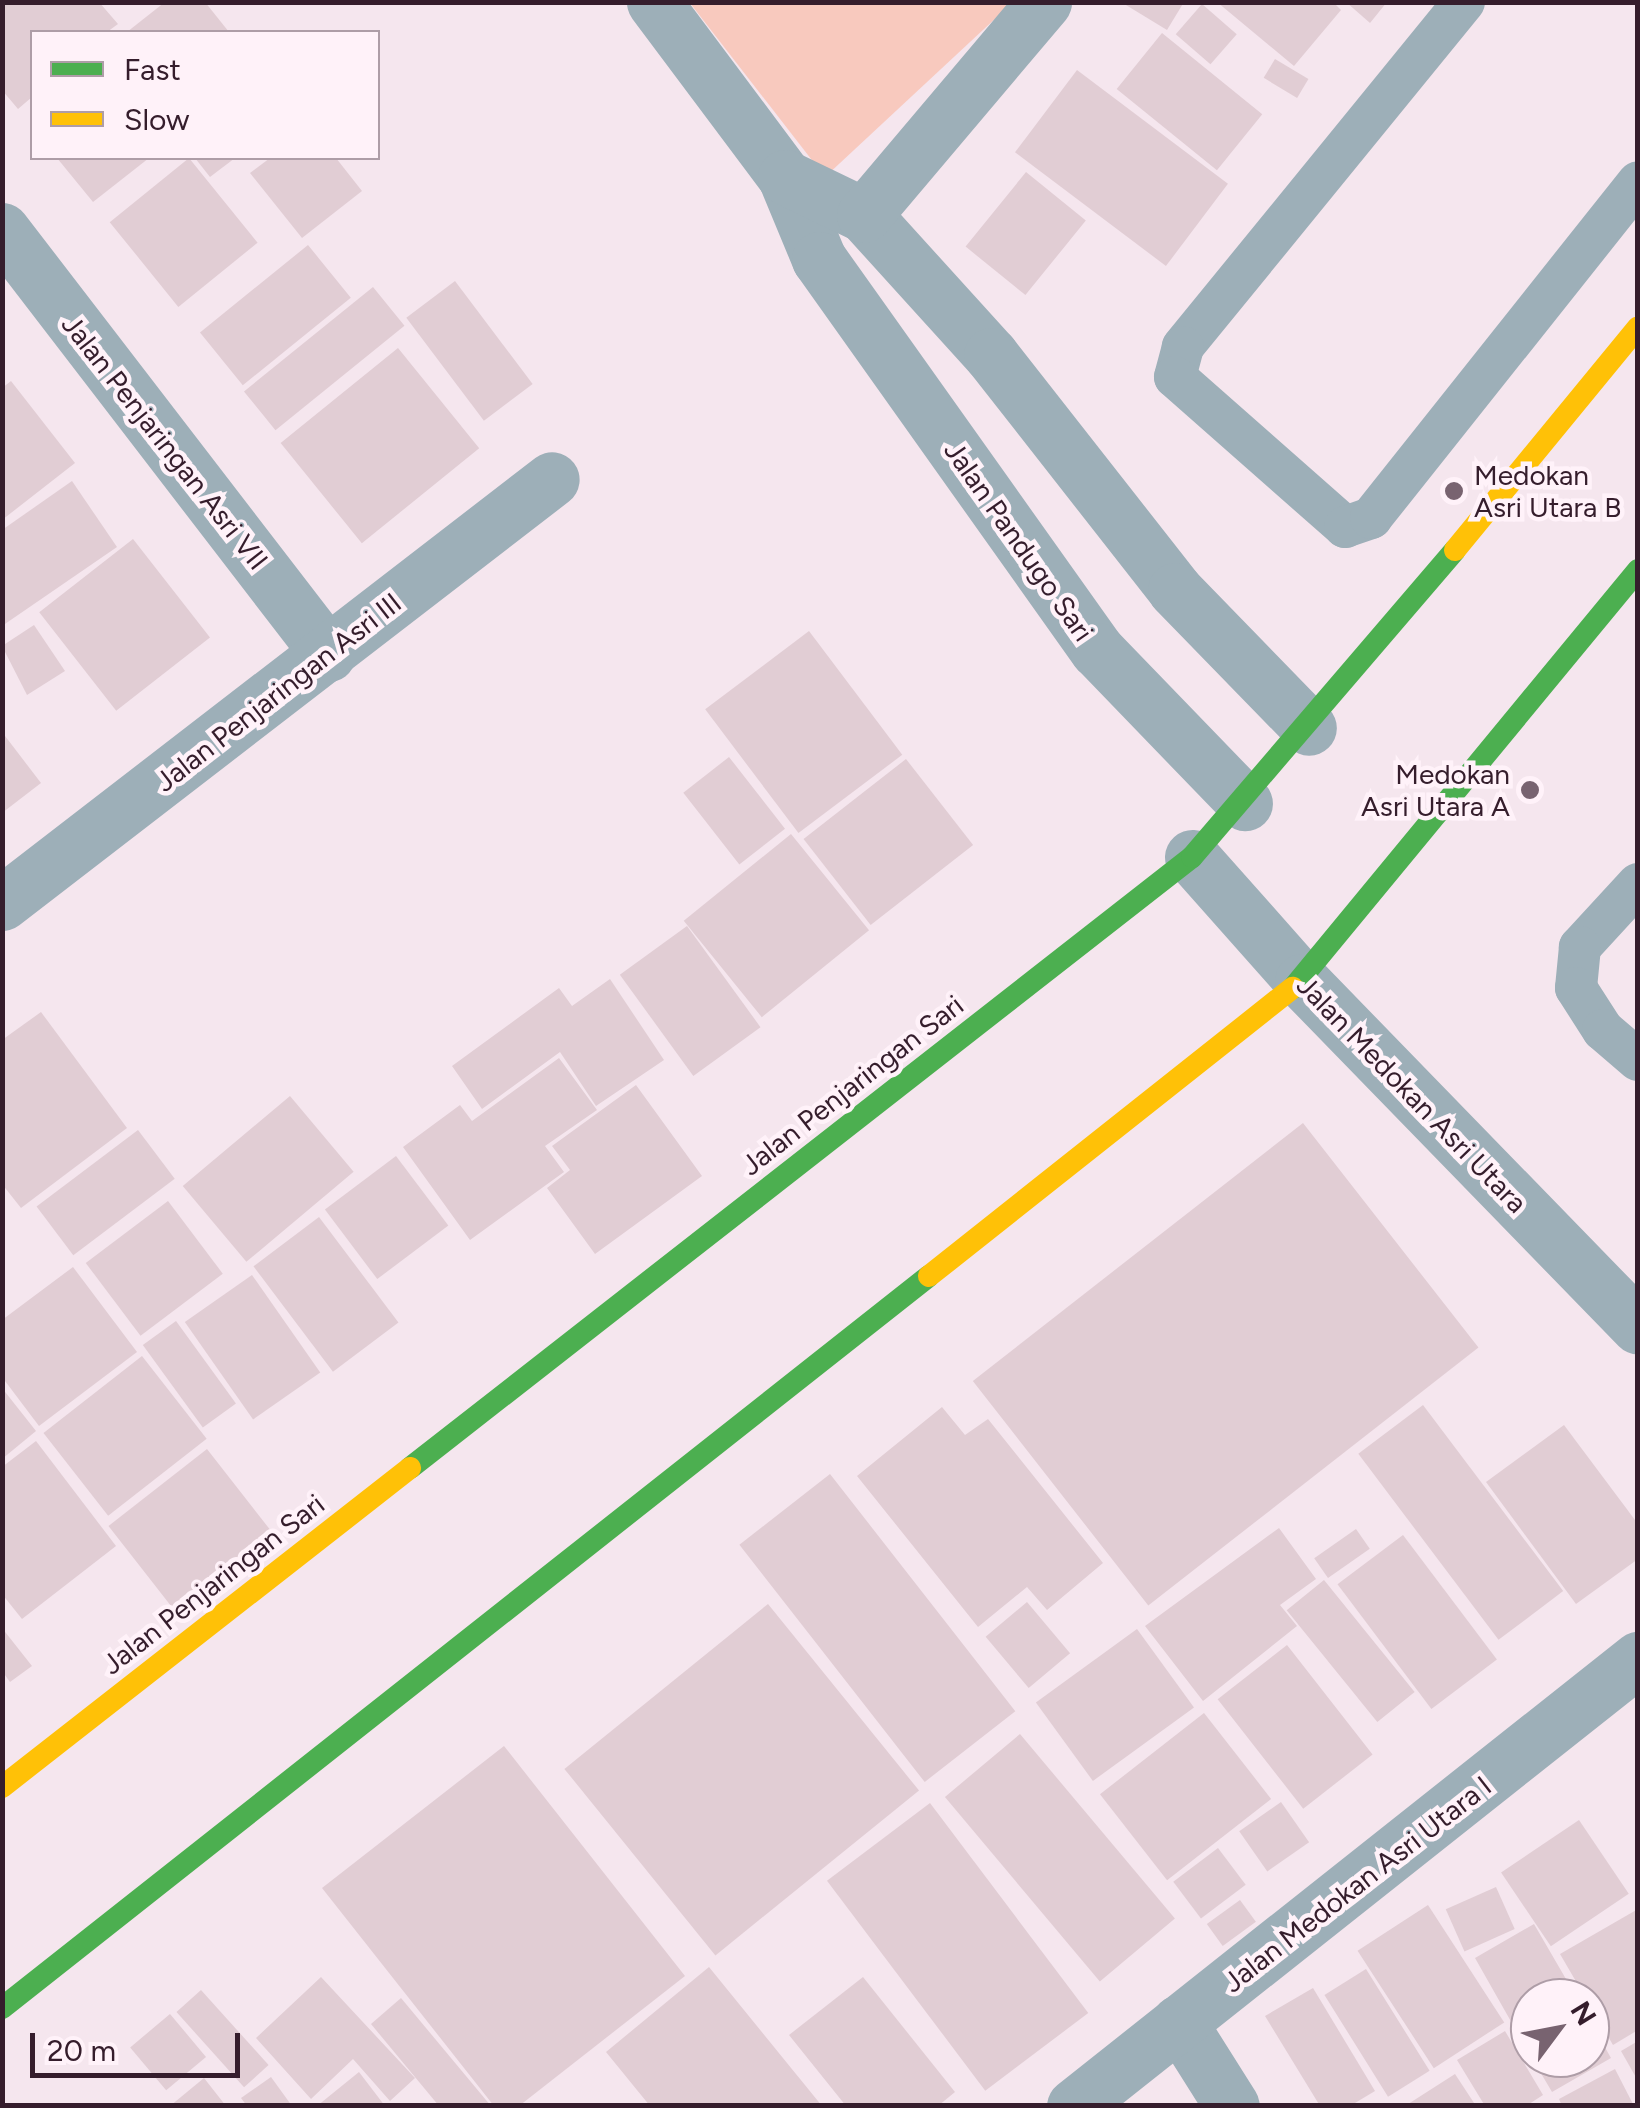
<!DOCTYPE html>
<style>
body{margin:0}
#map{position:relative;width:1640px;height:2108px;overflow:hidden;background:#f5e6ee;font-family:Figtree,sans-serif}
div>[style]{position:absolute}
.green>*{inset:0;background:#f8c9be}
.building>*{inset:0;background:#e1cdd4;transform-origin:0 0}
.lane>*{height:42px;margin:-21px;padding:0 21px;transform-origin:21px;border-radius:21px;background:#9dafb8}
.street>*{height:55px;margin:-27.5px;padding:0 27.5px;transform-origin:27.5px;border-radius:27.5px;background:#9dafb8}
.fast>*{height:22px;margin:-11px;padding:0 11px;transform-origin:11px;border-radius:11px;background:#4caf50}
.slow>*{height:22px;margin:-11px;padding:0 11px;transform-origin:11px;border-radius:11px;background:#ffc107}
.dots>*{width:28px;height:28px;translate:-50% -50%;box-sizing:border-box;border:5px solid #fff2f9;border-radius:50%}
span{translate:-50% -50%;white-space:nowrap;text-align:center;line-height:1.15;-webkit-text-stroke:9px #fff2f9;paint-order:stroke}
.street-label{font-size:28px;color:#351d2c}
.poi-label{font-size:28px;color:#351d2c}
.left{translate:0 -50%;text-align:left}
.right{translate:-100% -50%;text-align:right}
.frame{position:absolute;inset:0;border:5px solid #351d2c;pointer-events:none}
.legend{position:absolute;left:30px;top:30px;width:350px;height:130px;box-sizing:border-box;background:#fff2f9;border:2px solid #ae9da7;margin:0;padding:12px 18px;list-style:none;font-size:30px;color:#351d2c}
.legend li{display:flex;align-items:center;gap:20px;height:50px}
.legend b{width:50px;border:2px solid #ae9da7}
.north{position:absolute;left:1510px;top:1978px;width:100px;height:100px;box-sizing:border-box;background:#fff2f9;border:2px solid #ae9da7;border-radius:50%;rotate:58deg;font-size:28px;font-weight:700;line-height:40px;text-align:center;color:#351d2c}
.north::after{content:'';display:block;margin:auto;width:35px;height:45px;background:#786370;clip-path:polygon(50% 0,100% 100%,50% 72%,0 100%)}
.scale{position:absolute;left:30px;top:2033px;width:210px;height:45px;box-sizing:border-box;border:5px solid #351d2c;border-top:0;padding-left:12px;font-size:30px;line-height:35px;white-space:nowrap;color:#351d2c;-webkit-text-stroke:8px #fff2f9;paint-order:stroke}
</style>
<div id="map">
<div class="green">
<i style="clip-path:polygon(1013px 2px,825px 177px,690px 3px)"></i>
</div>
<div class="building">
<i style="clip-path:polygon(2px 2px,99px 2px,118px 24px,107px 32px,32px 32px,32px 97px,18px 109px,2px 90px)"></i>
<i style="clip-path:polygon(165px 2px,205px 2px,229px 32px,127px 32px)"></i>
<i style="clip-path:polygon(1121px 2px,1184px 2px,1167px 30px)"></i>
<i style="clip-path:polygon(1217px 2px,1333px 2px,1341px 10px,1294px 66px)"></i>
<i style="clip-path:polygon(1346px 2px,1387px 2px,1370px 23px)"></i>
<i style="left:1202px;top:4px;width:46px;height:40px;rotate:41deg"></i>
<i style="left:1162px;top:33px;width:129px;height:72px;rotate:39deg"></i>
<i style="left:1275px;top:59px;width:39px;height:22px;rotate:31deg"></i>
<i style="left:1077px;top:70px;width:189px;height:103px;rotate:37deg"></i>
<i style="clip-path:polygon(57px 158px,149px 158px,93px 202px)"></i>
<i style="left:189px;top:158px;width:109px;height:102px;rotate:51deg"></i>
<i style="clip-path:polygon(195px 158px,235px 158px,210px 177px)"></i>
<i style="clip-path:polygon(270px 158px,336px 158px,362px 191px,302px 238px,250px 173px)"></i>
<i style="left:1026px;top:172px;width:77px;height:96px;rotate:39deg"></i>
<i style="left:308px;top:245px;width:68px;height:139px;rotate:51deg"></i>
<i style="left:455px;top:281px;width:129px;height:61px;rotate:53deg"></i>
<i style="left:373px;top:287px;width:50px;height:166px;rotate:51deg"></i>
<i style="left:398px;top:348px;width:129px;height:151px;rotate:51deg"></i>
<i style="clip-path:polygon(11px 381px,75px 463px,2px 520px,2px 388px)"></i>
<i style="clip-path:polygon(72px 481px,117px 547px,2px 626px,2px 530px)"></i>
<i style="left:133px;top:539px;width:125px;height:119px;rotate:52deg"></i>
<i style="clip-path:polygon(34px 625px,65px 671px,27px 695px,2px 646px)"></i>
<i style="left:809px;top:631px;width:155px;height:130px;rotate:53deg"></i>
<i style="clip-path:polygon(2px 732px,41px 783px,2px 813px)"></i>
<i style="left:729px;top:757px;width:91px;height:58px;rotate:52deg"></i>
<i style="left:906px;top:759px;width:109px;height:130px;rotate:52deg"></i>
<i style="left:791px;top:834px;width:124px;height:138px;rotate:51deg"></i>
<i style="left:687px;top:926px;width:125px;height:83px;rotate:54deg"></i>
<i style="clip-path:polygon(610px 979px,664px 1060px,596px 1106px,560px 1052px,482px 1109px,452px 1066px,559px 988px,572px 1006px)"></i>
<i style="clip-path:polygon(41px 1012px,127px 1128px,21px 1208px,2px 1184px,2px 1040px)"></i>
<i style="clip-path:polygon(559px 1058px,597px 1110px,545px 1146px,564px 1172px,470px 1240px,403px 1147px,460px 1105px,472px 1121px)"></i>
<i style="clip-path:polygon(636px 1085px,702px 1176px,595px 1254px,547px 1188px,570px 1170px,552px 1146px)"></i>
<i style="left:290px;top:1096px;width:99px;height:140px;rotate:50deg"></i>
<i style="left:1303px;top:1123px;width:285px;height:419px;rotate:52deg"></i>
<i style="left:138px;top:1130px;width:61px;height:127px;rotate:53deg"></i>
<i style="left:396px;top:1156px;width:87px;height:89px;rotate:53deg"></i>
<i style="left:168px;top:1201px;width:91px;height:103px;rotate:53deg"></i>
<i style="left:319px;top:1217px;width:132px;height:82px;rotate:53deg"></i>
<i style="clip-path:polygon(73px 1267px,137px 1352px,39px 1426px,2px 1377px,2px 1320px)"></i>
<i style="left:252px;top:1275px;width:119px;height:82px;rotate:55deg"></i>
<i style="left:176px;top:1321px;width:102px;height:41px;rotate:54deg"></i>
<i style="left:142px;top:1356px;width:105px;height:125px;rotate:52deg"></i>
<i style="clip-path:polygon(2px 1388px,36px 1431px,2px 1459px)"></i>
<i style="left:1423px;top:1405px;width:233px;height:81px;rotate:53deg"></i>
<i style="clip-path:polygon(942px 1407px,965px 1435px,988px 1419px,1103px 1563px,1047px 1610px,1027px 1587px,978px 1627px,857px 1476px)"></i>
<i style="clip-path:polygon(1564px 1425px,1638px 1524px,1638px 1559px,1576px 1604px,1486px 1482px)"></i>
<i style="clip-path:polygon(36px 1441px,116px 1546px,22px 1619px,2px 1594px,2px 1467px)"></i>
<i style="left:207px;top:1449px;width:106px;height:125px;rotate:52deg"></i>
<i style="left:830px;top:1474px;width:301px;height:115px;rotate:52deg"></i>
<i style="clip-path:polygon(1279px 1528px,1316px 1579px,1280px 1605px,1297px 1626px,1203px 1701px,1145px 1626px)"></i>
<i style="left:1356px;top:1529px;width:24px;height:51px;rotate:55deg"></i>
<i style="left:1403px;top:1535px;width:156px;height:82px;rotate:53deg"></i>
<i style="left:1324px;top:1580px;width:144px;height:48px;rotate:51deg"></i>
<i style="left:1027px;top:1602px;width:67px;height:54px;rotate:50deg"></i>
<i style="left:768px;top:1604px;width:240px;height:262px;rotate:51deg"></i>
<i style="clip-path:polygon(2px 1628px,32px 1666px,10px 1682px,2px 1671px)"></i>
<i style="left:1137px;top:1629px;width:97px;height:125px;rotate:54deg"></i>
<i style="left:1287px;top:1645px;width:139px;height:88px;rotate:52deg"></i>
<i style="left:1204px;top:1713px;width:109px;height:132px;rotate:52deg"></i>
<i style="left:1020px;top:1734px;width:241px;height:98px;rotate:50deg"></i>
<i style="clip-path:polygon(504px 1746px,685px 1976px,519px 2106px,494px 2106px,322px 1888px)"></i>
<i style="left:1281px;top:1802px;width:49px;height:51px;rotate:55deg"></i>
<i style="left:930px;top:1803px;width:263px;height:129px;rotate:53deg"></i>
<i style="left:1579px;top:1820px;width:89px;height:94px;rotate:56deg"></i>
<i style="left:1218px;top:1848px;width:46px;height:56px;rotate:53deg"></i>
<i style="left:1496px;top:1887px;width:46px;height:55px;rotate:66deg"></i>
<i style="left:1240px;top:1900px;width:27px;height:41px;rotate:54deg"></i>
<i style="left:1428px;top:1905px;width:140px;height:84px;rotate:57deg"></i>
<i style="clip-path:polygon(1638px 1909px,1638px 2030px,1613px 2045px,1560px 1954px)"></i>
<i style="clip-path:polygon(1534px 1924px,1577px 1998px,1530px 1998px,1530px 2055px,1475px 1958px)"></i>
<i style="clip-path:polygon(709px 1967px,822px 2106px,650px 2106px,606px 2052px)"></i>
<i style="left:1366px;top:1969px;width:120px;height:49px;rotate:58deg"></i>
<i style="clip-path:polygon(321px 1977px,415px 2078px,390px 2101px,353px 2059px,311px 2099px,256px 2038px)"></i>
<i style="clip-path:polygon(863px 1977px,955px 2092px,938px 2106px,846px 2106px,789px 2035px)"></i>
<i style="clip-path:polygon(1313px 1988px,1375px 2091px,1350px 2106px,1320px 2106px,1265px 2016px)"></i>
<i style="left:201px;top:1990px;width:101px;height:33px;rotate:48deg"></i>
<i style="clip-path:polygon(401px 1998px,491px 2106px,439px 2106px,371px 2024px)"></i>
<i style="left:170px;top:2014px;width:56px;height:52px;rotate:50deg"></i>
<i style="clip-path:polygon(1590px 2021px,1611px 2058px,1552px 2092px,1532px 2058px,1590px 2058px)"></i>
<i style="clip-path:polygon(1505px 2031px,1543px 2095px,1526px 2106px,1485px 2106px,1457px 2060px)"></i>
<i style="clip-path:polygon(1638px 2041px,1638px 2081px,1621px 2051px)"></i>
<i style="clip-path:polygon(1615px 2069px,1634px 2106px,1562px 2106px,1559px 2099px)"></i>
<i style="clip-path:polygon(359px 2072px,385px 2106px,317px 2106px)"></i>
<i style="clip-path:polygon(1455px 2074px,1476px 2106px,1405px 2106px)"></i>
<i style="clip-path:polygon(271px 2077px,292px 2106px,247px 2106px,241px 2098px)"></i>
<i style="clip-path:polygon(204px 2078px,226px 2106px,170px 2106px)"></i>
</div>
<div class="lane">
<i style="left:1464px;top:2px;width:445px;rotate:129.2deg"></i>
<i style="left:1183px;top:347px;width:31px;rotate:105deg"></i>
<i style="left:1175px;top:377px;width:227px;rotate:41.4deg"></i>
<i style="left:1345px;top:527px;width:28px;rotate:-19deg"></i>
<i style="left:1371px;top:518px;width:429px;rotate:-51.5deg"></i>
<i style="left:1638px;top:884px;width:86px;rotate:132.6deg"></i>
<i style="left:1580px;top:947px;width:41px;rotate:95.6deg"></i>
<i style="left:1576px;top:988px;width:50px;rotate:57.3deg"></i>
<i style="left:1603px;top:1030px;width:46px;rotate:40.6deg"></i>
</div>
<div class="street">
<i style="left:654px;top:2px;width:219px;rotate:53.2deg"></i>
<i style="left:785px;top:177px;width:89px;rotate:67.5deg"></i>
<i style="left:819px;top:259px;width:480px;rotate:54.6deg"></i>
<i style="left:1097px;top:650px;width:213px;rotate:46deg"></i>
<i style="left:785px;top:177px;width:88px;rotate:25.7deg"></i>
<i style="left:864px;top:215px;width:189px;rotate:47.8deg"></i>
<i style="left:991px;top:355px;width:298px;rotate:51.9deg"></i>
<i style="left:1175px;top:590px;width:192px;rotate:45.8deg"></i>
<i style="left:864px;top:215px;width:279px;rotate:-49.8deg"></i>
<i style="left:2px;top:230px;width:535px;rotate:52.44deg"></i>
<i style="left:1192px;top:857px;width:166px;rotate:48.4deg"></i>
<i style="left:1302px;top:981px;width:482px;rotate:45.8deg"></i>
<i style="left:2px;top:903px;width:694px;rotate:-37.63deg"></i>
<i style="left:1179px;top:2022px;width:99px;rotate:57.8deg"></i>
<i style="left:1074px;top:2106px;width:720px;rotate:-38.4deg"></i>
</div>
<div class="fast">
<i style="left:1293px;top:988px;width:542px;rotate:-50.47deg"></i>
<i style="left:410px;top:1468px;width:992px;rotate:-38deg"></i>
<i style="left:1192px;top:857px;width:404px;rotate:-49.4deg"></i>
<i style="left:2px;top:2008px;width:1181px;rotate:-38.3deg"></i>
</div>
<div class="slow">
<i style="left:1455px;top:550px;width:288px;rotate:-50.6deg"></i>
<i style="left:929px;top:1276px;width:464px;rotate:-38.4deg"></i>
<i style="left:2px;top:1787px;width:518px;rotate:-38.02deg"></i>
</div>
<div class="dots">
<i style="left:1454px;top:491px;background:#786370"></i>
<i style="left:1530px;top:790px;background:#786370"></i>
</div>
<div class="street-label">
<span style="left:165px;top:442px;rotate:52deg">Jalan Penjaringan Asri VII</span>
<span style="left:1019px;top:541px;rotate:55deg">Jalan Pandugo Sari</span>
<span style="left:278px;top:692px;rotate:-38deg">Jalan Penjaringan Asri III</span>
<span style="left:852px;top:1085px;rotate:-38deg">Jalan Penjaringan Sari</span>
<span style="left:1412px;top:1094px;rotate:46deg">Jalan Medokan Asri Utara</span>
<span style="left:213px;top:1584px;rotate:-38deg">Jalan Penjaringan Sari</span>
<span style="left:1357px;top:1884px;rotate:-38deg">Jalan Medokan Asri Utara I</span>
</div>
<div class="poi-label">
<span class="left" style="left:1474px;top:491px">Medokan<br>Asri Utara B</span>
<span class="right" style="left:1510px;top:790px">Medokan<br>Asri Utara A</span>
</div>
<div class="frame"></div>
<ul class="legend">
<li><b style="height:12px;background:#4caf50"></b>Fast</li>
<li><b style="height:12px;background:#ffc107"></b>Slow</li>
</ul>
<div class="north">N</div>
<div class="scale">20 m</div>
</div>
